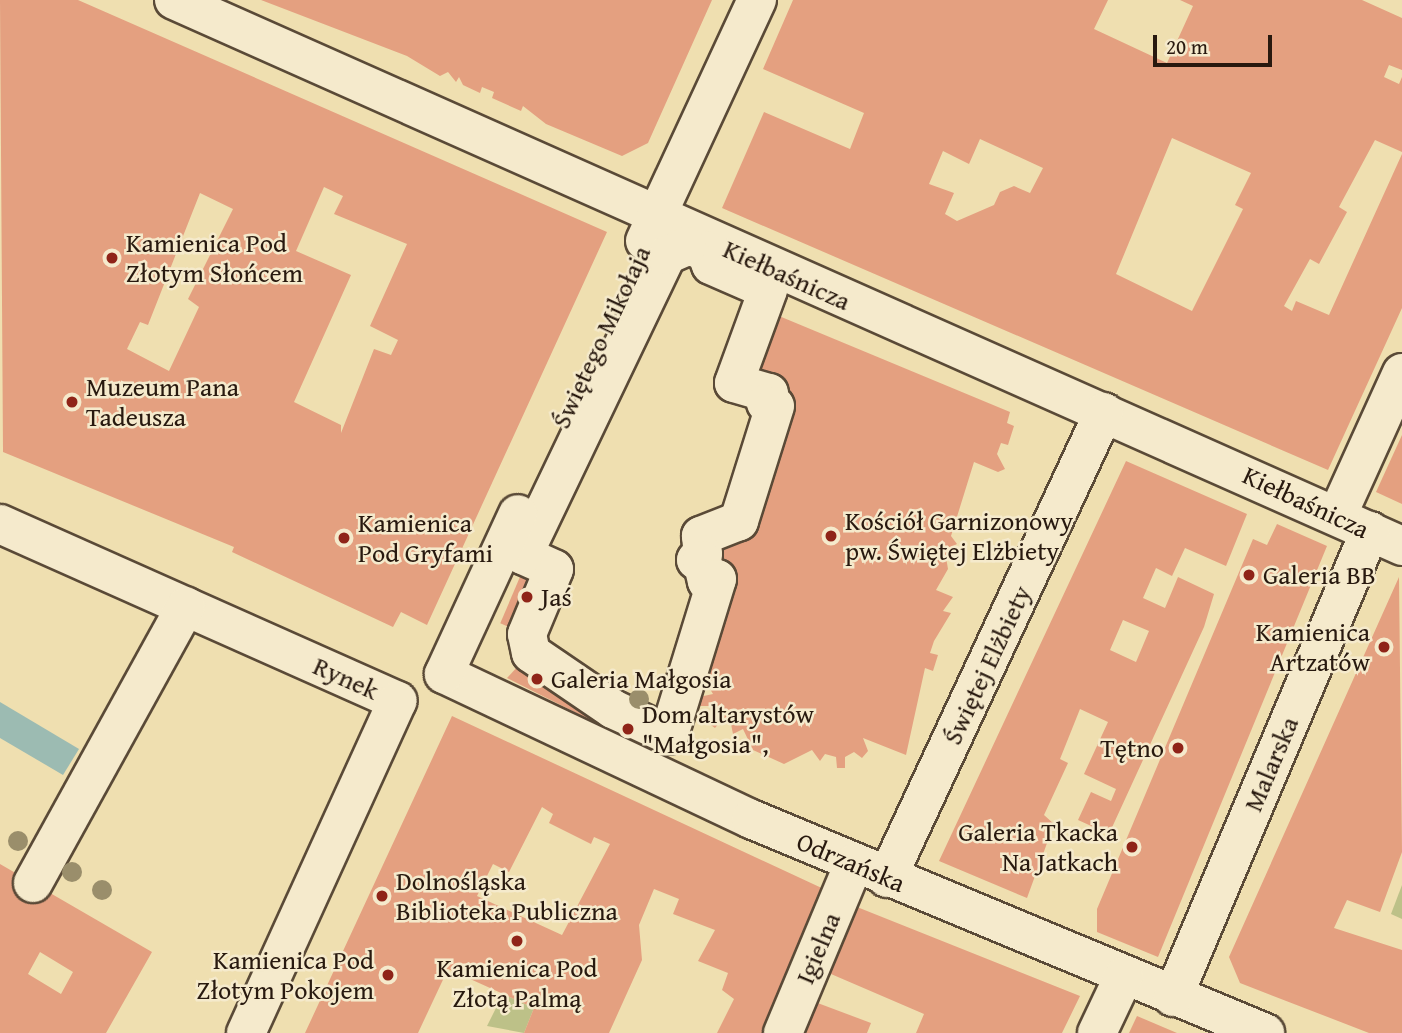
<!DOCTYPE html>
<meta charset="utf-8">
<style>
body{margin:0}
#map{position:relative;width:1402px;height:1033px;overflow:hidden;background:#efdfb0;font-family:"Gentium Book Plus",serif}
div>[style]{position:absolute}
.green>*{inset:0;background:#bdc188}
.water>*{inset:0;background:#9cbbb2}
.building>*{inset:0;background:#e4a080;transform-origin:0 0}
.roads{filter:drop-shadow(2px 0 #5a4a37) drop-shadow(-2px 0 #5a4a37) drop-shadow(0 2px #5a4a37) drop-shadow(0 -2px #5a4a37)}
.minor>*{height:38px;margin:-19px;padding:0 19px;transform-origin:19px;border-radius:19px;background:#f5eacc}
.trees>*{width:20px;height:20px;margin:-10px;border-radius:50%;background:#9a8e6b}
.dots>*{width:19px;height:19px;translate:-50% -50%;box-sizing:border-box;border:4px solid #f5eacc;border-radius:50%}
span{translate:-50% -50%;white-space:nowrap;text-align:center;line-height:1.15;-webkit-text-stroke:5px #f5eacc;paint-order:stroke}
.poi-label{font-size:26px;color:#28190f}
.left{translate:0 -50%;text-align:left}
.right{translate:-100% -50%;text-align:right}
.street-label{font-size:26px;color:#28190f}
.scale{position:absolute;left:1153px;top:35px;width:119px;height:32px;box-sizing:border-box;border:4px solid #28190f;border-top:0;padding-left:9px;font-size:21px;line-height:24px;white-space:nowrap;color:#28190f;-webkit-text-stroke:5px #f5eacc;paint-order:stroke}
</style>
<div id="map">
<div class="green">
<i style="clip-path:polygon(1402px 885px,1402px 919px,1391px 914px)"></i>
<i style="clip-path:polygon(503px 994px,534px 1008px,524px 1033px,487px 1026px)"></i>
</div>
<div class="water">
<i style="clip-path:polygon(0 702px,79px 749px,63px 775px,0 738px)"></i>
</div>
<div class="building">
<i style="clip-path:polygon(evenodd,0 0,78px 0,607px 232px,427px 625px,401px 612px,393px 627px,232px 552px,234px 547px,3px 452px,0 0,324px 187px,343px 196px,334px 214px,407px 244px,370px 326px,398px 340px,391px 355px,374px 349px,341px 433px,341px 425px,294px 402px,351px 275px,296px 251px,324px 187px,0 0,200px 193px,233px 209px,188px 299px,199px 307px,169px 371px,127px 349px,140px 322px,148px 325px,200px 193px)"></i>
<i style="clip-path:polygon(261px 0,712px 0,648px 143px,622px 156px,546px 124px,523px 106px,521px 111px,492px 98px,494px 92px,482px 87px,480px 93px,463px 85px,459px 77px,456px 82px,448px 72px,440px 76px,407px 56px)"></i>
<i style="clip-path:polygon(evenodd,793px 0,1108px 0,1094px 29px,1167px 63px,1193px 6px,1180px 0,1362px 0,1402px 18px,1402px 70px,1389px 65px,1384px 77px,1399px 84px,1402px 77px,1402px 152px,1375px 140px,1339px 207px,1347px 212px,1319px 264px,1310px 259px,1284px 306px,1292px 311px,1296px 301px,1329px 315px,1402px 154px,1402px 308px,1328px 470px,722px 208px,764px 112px,850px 149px,864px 113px,763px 69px,793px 0,1172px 138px,1251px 173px,1235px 205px,1243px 209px,1192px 311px,1116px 274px,1172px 138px,793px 0,980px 139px,1043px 168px,1030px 193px,1014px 186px,1000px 192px,994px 205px,957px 221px,945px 214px,954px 193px,929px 184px,943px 151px,969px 164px,980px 139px)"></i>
<i style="clip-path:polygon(779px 316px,1010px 412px,1007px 423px,1014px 426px,1008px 445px,1001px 443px,997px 454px,1005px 469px,998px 472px,974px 462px,951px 536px,957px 544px,947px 549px,955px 551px,953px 559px,946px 557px,948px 569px,936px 590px,953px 597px,943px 611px,951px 613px,934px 641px,930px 653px,938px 655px,933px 671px,925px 668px,906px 755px,863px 738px,868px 751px,862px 758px,854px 752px,845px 757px,845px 768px,837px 768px,836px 757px,825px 754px,820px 761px,812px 750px,784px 764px,753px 750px,743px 729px,733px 734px,731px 724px,721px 721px,715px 728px,708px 723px,714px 715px,710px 706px,700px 706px,699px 697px,713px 694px,710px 689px,686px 682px,710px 536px,775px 406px,734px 383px)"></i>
<i style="clip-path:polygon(1402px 435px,1402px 504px,1376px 492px)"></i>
<i style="clip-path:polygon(evenodd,1126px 461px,1247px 514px,1226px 566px,1185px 548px,1172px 576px,1156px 568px,1143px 598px,1165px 608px,1178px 577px,1214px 594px,1204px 627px,1109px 834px,1078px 820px,1091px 792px,1111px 801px,1116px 789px,1084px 774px,1108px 722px,1080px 709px,1060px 759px,1068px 763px,1044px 815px,1054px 824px,1027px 898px,939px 861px,1126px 461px,1123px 620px,1149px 631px,1136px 662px,1110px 650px,1123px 620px)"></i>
<i style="clip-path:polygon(1277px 524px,1327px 546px,1158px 957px,1097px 932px,1097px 909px,1253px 539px,1267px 545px)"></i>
<i style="left:528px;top:558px;width:28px;height:71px;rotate:23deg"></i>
<i style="clip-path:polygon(1399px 577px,1402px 852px,1380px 912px,1347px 900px,1334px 928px,1402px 950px,1402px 1033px,1369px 1033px,1240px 983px,1229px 957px)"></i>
<i style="clip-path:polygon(530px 653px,654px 727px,644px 747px,507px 678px)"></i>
<i style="clip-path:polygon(evenodd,452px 716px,826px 890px,763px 1033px,717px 1033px,734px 999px,722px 990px,728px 973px,698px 961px,715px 930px,673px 914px,679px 899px,654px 889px,639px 925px,642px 960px,609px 1033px,524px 1033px,534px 1008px,448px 969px,418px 1033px,305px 1033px,452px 716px,542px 807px,553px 814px,549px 823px,591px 844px,594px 837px,610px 844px,562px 935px,477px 896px,493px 864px,509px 872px,542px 807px)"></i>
<i style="clip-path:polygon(evenodd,0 864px,152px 952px,106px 1033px,0 1033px,0 864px,40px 952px,73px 972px,61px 994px,28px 974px,40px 952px)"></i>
<i style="clip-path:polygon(852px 905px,1080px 996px,1062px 1033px,916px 1033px,924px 1014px,824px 971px)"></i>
<i style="clip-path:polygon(815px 1002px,871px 1023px,867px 1033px,802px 1033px)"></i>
<i style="clip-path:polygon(1137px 1016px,1177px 1033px,1129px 1033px)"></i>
</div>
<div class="roads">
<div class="minor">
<i style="left:174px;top:0;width:1344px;rotate:23.97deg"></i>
<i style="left:645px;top:241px;width:266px;rotate:-65.1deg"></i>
<i style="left:687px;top:246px;width:18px;rotate:13deg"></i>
<i style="left:705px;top:250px;width:16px;rotate:68deg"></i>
<i style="left:711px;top:265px;width:62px;rotate:23.7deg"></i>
<i style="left:768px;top:290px;width:99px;rotate:110.1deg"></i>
<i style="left:734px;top:383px;width:36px;rotate:16deg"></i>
<i style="left:769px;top:393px;width:10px;rotate:107deg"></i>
<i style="left:766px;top:403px;width:9px;rotate:18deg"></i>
<i style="left:775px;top:406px;width:121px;rotate:107.4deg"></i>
<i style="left:739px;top:521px;width:41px;rotate:158.5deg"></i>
<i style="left:701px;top:536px;width:18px;rotate:84deg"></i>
<i style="left:703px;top:554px;width:9px;rotate:139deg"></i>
<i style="left:696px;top:560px;width:6px"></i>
<i style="left:702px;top:560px;width:22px;rotate:77deg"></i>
<i style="left:707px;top:581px;width:10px;rotate:-11deg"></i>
<i style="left:717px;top:579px;width:163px;rotate:107.1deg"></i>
<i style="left:669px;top:735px;width:62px;rotate:-155.1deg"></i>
<i style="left:613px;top:709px;width:99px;rotate:-145.7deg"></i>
<i style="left:531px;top:653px;width:19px;rotate:-102deg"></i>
<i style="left:527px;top:634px;width:70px;rotate:-67.4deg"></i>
<i style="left:554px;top:569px;width:34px;rotate:-156deg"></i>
<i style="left:523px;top:555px;width:333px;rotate:-64.4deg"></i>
<i style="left:667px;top:255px;width:22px;rotate:-24deg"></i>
<i style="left:1337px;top:516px;width:157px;rotate:-65.6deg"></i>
<i style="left:0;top:524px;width:435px;rotate:24deg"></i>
<i style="left:444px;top:674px;width:340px;rotate:25.3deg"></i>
<i style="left:751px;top:819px;width:557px;rotate:22.6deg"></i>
<i style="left:444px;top:674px;width:176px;rotate:-65.2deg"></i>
<i style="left:887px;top:878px;width:514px;rotate:-65.03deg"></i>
<i style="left:33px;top:883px;width:316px;rotate:-61.1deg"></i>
<i style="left:1173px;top:997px;width:506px;rotate:-67.08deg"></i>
<i style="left:246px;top:1033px;width:365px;rotate:-65.5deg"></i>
<i style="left:783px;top:1033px;width:184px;rotate:-67.3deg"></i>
<i style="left:1097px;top:1033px;width:63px;rotate:-64.7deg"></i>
</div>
</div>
<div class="trees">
<i style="left:639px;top:699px"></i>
<i style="left:18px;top:841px"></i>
<i style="left:72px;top:872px"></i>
<i style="left:102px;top:890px"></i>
</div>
<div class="dots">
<i style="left:112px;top:258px;background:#8f2418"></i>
<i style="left:72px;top:402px;background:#8f2418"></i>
<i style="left:831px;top:536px;background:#8f2418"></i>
<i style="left:344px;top:538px;background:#8f2418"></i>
<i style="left:1249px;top:575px;background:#8f2418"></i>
<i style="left:527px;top:597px;background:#8f2418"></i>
<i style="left:1384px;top:647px;background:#8f2418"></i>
<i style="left:537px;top:679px;background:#8f2418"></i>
<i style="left:628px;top:729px;background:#8f2418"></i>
<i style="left:1178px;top:748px;background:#8f2418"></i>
<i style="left:1132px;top:847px;background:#8f2418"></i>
<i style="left:382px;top:896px;background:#8f2418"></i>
<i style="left:517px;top:941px;background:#8f2418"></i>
<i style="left:388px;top:975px;background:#8f2418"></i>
</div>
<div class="poi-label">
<span class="left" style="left:126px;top:258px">Kamienica Pod<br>Złotym Słońcem</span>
<span class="left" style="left:86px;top:402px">Muzeum Pana<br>Tadeusza</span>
<span class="left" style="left:845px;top:536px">Kościół Garnizonowy<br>pw. Świętej Elżbiety</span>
<span class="left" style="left:358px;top:538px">Kamienica<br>Pod Gryfami</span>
<span class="left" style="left:1263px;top:575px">Galeria BB</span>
<span class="left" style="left:541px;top:597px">Jaś</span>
<span class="right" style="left:1370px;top:647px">Kamienica<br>Artzatów</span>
<span class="left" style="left:551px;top:679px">Galeria Małgosia</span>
<span class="left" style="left:642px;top:729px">Dom altarystów<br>"Małgosia",</span>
<span class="right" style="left:1164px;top:748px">Tętno</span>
<span class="right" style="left:1118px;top:847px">Galeria Tkacka<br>Na Jatkach</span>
<span class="left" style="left:396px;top:896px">Dolnośląska<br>Biblioteka Publiczna</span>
<span class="right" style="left:374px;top:975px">Kamienica Pod<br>Złotym Pokojem</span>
<span style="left:517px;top:983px">Kamienica Pod<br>Złotą Palmą</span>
</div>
<div class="street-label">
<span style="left:787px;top:275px;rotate:24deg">Kiełbaśnicza</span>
<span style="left:601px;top:337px;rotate:-65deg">Świętego Mikołaja</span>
<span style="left:1306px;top:502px;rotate:25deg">Kiełbaśnicza</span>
<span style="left:987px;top:665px;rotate:-65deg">Świętej Elżbiety</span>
<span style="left:346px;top:678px;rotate:24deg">Rynek</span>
<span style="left:1271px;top:764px;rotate:-67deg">Malarska</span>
<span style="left:851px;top:862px;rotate:23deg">Odrzańska</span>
<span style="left:818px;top:948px;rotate:-67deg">Igielna</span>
</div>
<div class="scale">20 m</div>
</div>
